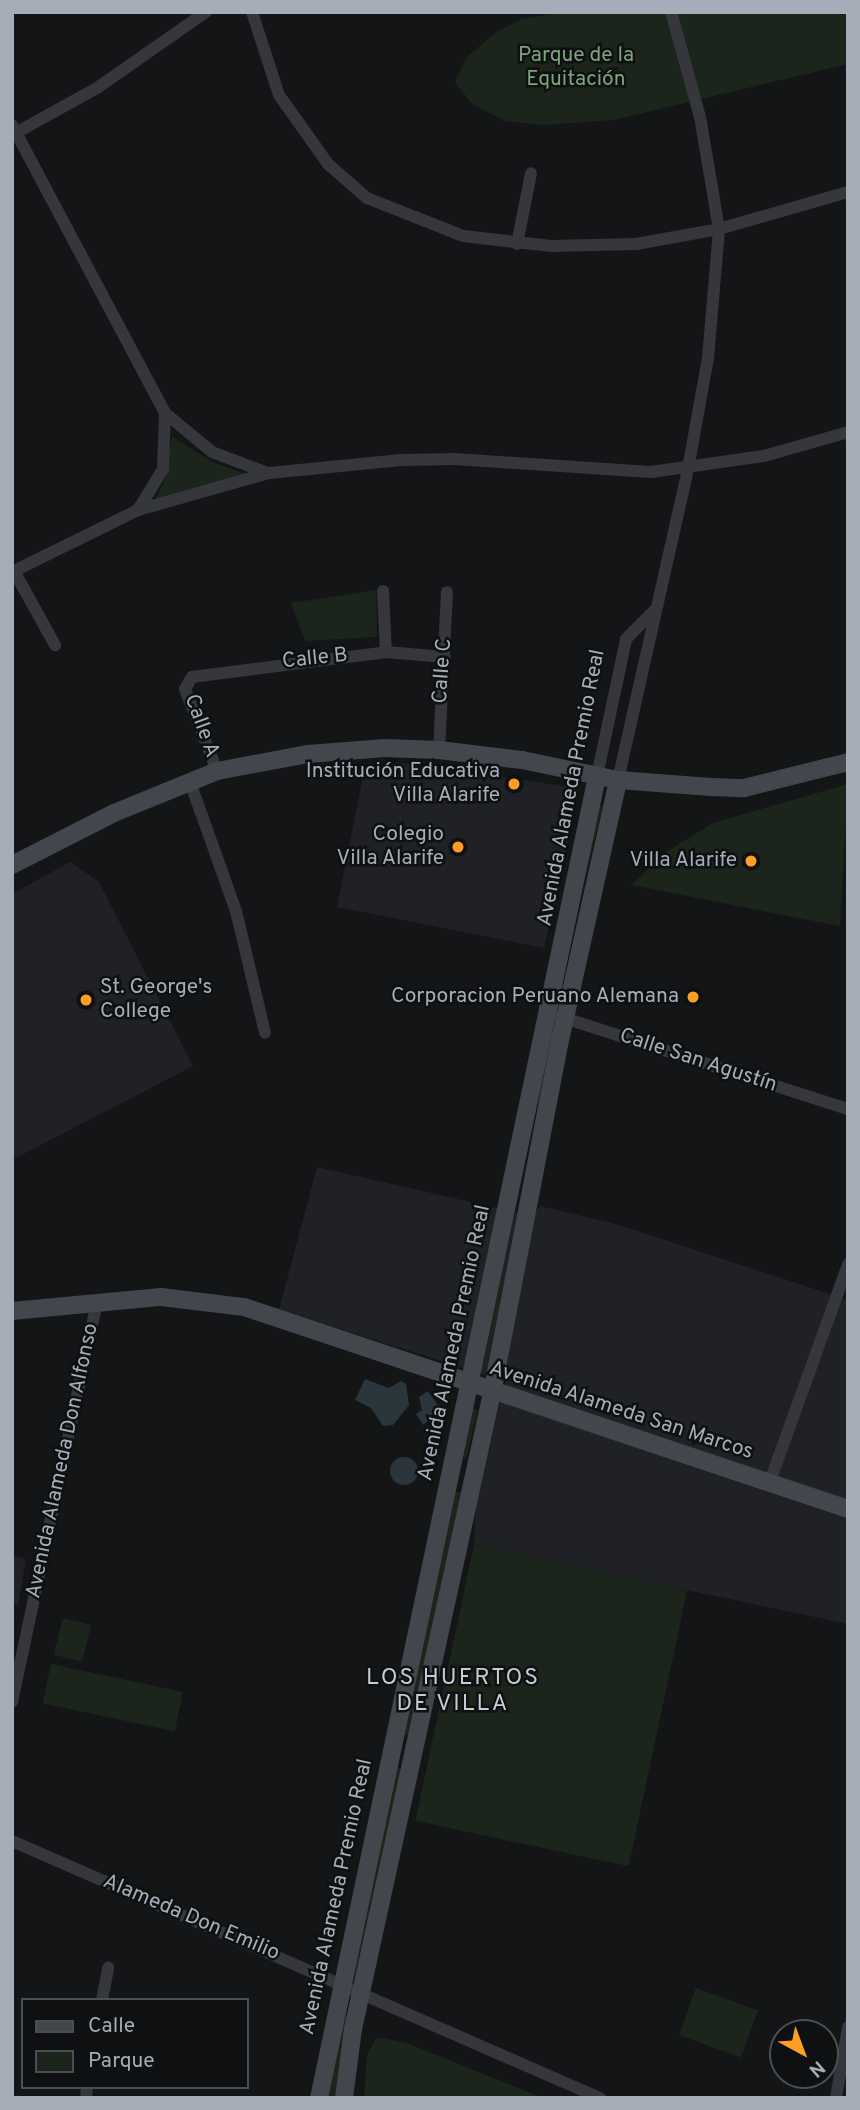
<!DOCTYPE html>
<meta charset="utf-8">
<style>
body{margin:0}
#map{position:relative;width:860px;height:2110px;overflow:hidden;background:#141517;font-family:Overpass,sans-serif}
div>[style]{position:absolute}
.built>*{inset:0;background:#202124}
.green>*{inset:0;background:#1c251c;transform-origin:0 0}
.water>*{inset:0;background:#2a353c}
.round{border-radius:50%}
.street>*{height:12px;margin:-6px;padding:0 6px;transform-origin:6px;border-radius:6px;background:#35373c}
.secondary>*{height:18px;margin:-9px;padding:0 9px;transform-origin:9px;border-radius:9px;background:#43464c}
.dots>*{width:19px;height:19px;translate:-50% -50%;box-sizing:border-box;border:4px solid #0f1012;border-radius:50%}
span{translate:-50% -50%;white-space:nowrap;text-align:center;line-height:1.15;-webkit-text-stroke:5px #0f1012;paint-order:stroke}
.park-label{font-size:21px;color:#7ca57a}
.street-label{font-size:21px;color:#a5adb8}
.poi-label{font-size:21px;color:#a5adb8}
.right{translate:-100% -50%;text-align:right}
.left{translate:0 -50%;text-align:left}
.neighbourhood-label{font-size:23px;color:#c6cbd4;letter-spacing:2px}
.frame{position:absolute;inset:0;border:14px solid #a5adb8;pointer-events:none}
.legend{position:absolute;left:21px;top:1998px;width:228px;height:91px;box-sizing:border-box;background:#0f1012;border:2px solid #4b4f54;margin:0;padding:9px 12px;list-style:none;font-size:21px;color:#a5adb8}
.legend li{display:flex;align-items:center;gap:14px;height:35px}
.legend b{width:35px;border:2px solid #4b4f54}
.north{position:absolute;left:769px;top:2019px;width:70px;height:70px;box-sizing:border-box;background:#0f1012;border:2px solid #4b4f54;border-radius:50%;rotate:139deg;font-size:19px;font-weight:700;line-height:28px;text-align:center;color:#a5adb8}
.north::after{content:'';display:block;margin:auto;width:24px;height:32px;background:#ff9e24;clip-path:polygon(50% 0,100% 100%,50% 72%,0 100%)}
</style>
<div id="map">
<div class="built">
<i style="clip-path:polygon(403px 763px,579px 788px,544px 948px,337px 907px,365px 766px)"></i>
<i style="clip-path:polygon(70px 862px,99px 882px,193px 1066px,12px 1160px,12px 887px,16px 892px)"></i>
<i style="clip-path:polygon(317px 1167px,532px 1216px,540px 1206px,616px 1224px,848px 1300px,848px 1624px,474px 1545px,476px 1508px,505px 1381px,279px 1310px)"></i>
<i style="clip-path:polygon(12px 1556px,26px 1559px,18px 1605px,12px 1604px)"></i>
</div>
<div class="green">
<i style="clip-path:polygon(564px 12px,848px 12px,848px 64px,614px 120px,543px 125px,505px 121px,472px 104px,455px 82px,467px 57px,494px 34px,521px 19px)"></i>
<i style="clip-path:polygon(172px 436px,210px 461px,245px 474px,155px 500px,165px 479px)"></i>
<i style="clip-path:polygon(376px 590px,377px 637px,305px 641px,291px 603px)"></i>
<i style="clip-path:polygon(848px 784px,840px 926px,631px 885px,666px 852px,713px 823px)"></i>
<i style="left:595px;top:805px;width:8px;height:91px;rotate:14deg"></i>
<i style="left:546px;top:1041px;width:8px;height:145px;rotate:7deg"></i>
<i style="left:497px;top:1278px;width:8px;height:94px;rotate:14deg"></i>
<i style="left:469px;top:1408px;width:9px;height:49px;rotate:13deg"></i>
<i style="left:452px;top:1491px;width:10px;height:248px;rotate:11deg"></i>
<i style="left:474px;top:1545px;width:218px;height:282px;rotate:12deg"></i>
<i style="left:63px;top:1618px;width:29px;height:38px;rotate:14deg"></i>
<i style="left:51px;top:1664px;width:135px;height:40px;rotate:12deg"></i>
<i style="left:393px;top:1767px;width:10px;height:212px;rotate:11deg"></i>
<i style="left:696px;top:1988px;width:66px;height:50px;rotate:20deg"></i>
<i style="clip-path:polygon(341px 2014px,350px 2016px,337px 2098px,326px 2098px)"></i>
<i style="clip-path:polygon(382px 2038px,407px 2043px,543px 2098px,364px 2098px,367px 2055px,376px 2039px)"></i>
</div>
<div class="water">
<i style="clip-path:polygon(365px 1379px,389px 1388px,401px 1381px,406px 1384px,409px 1405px,393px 1425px,383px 1426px,371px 1408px,355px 1400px)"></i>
<i style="clip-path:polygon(428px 1391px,442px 1411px,423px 1425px,416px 1414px,422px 1410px,419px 1397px)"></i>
<i class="round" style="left:390px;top:1457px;width:28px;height:28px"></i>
</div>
<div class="street">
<i style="left:252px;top:12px;width:87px;rotate:72deg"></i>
<i style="left:279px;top:95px;width:85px;rotate:54.6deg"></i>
<i style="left:328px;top:164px;width:52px;rotate:41.1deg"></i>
<i style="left:367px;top:198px;width:103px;rotate:21.6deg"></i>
<i style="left:463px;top:236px;width:89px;rotate:6.5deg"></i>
<i style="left:551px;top:246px;width:85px;rotate:-1.3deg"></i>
<i style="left:636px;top:244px;width:84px;rotate:-10.2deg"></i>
<i style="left:719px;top:229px;width:134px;rotate:-16deg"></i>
<i style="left:12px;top:125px;width:326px;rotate:62deg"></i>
<i style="left:165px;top:413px;width:61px;rotate:39.7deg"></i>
<i style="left:212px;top:452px;width:60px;rotate:20.6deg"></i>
<i style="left:12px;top:135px;width:97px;rotate:-28.9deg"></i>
<i style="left:97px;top:88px;width:133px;rotate:-34.9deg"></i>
<i style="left:517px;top:244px;width:72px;rotate:-78.8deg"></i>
<i style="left:138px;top:510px;width:48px;rotate:-58.6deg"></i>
<i style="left:163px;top:469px;width:56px;rotate:-88deg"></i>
<i style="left:14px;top:571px;width:85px;rotate:61deg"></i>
<i style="left:12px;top:572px;width:140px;rotate:-26.2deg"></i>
<i style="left:138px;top:510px;width:136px;rotate:-15.8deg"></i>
<i style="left:269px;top:473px;width:133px;rotate:-5.6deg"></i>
<i style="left:401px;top:460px;width:54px;rotate:-1.1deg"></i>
<i style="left:455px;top:459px;width:196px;rotate:3.8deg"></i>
<i style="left:651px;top:472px;width:114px;rotate:-8.1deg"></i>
<i style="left:764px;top:456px;width:87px;rotate:-15.9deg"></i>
<i style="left:383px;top:591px;width:61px;rotate:87.2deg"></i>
<i style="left:439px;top:750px;width:158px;rotate:-87.1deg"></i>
<i style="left:217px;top:771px;width:88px;rotate:-111.3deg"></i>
<i style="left:185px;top:689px;width:14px;rotate:-60deg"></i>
<i style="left:192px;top:677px;width:196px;rotate:-7.3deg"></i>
<i style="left:386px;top:652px;width:59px;rotate:4.8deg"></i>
<i style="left:597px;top:776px;width:140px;rotate:-78deg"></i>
<i style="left:626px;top:639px;width:42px;rotate:-45deg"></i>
<i style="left:618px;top:780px;width:319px;rotate:-77.3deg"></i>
<i style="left:688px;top:469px;width:113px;rotate:-79.8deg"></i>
<i style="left:708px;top:358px;width:129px;rotate:-85.1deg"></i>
<i style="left:719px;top:229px;width:114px;rotate:-99.6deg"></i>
<i style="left:700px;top:117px;width:109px;rotate:-105.4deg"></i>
<i style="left:190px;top:782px;width:137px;rotate:70.4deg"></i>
<i style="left:236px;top:911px;width:125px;rotate:76.6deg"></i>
<i style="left:558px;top:1016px;width:305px;rotate:17.8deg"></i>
<i style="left:769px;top:1484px;width:234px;rotate:-70.2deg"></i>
<i style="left:12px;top:1702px;width:410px;rotate:-78deg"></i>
<i style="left:12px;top:1841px;width:642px;rotate:23.61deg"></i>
<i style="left:102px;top:2000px;width:33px;rotate:-79deg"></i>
<i style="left:86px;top:2098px;width:11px;rotate:-85deg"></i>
<i style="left:836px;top:2098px;width:72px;rotate:-80.4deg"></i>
</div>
<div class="secondary">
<i style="left:12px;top:865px;width:114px;rotate:-27deg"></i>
<i style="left:114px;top:813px;width:111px;rotate:-22.2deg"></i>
<i style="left:217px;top:771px;width:93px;rotate:-10.6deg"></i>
<i style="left:308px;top:754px;width:77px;rotate:-4.5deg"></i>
<i style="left:385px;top:748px;width:54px;rotate:2.1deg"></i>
<i style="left:439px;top:750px;width:84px;rotate:6.9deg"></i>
<i style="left:522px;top:760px;width:98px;rotate:11.8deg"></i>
<i style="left:618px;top:780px;width:93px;rotate:4.3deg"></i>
<i style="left:711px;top:787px;width:33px;rotate:2deg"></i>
<i style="left:744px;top:788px;width:107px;rotate:-14deg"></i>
<i style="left:12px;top:1311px;width:150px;rotate:-5.4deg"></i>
<i style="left:161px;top:1297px;width:84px;rotate:6.9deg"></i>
<i style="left:244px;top:1307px;width:637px;rotate:18.49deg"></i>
<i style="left:319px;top:2098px;width:1351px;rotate:-78.12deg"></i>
<i style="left:344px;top:2098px;width:70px;rotate:-82.6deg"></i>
<i style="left:353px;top:2029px;width:651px;rotate:-77.67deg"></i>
<i style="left:492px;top:1393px;width:364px;rotate:-79.1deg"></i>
<i style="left:561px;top:1036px;width:262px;rotate:-77.4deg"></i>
</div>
<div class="dots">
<i style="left:514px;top:784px;background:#ff9e24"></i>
<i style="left:458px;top:847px;background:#ff9e24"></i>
<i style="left:751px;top:861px;background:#ff9e24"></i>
<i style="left:693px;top:997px;background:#ff9e24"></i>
<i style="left:86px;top:1000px;background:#ff9e24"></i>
</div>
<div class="park-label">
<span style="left:576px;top:68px">Parque de la<br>Equitación</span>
</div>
<div class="street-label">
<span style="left:315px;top:659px;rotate:-6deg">Calle B</span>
<span style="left:443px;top:671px;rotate:-86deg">Calle C</span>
<span style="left:201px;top:726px;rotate:70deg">Calle A</span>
<span style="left:572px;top:788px;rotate:-79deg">Avenida Alameda Premio Real</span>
<span style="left:698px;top:1061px;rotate:18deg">Calle San Agustín</span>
<span style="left:455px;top:1343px;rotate:-78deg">Avenida Alameda Premio Real</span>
<span style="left:621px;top:1411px;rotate:18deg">Avenida Alameda San Marcos</span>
<span style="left:63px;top:1461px;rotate:-78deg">Avenida Alameda Don Alfonso</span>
<span style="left:337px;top:1897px;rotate:-78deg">Avenida Alameda Premio Real</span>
<span style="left:191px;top:1918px;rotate:23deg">Alameda Don Emilio</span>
</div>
<div class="poi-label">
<span class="right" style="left:500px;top:784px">Institución Educativa<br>Villa Alarife</span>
<span class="right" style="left:444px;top:847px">Colegio<br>Villa Alarife</span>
<span class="right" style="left:737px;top:861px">Villa Alarife</span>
<span class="left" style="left:100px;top:1000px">St. George's<br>College</span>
<span class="right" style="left:679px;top:997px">Corporacion Peruano Alemana</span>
</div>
<div class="neighbourhood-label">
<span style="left:453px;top:1692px">LOS HUERTOS<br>DE VILLA</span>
</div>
<div class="frame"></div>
<ul class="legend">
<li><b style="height:9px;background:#43464c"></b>Calle</li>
<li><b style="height:19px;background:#1c251c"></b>Parque</li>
</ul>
<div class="north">N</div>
</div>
